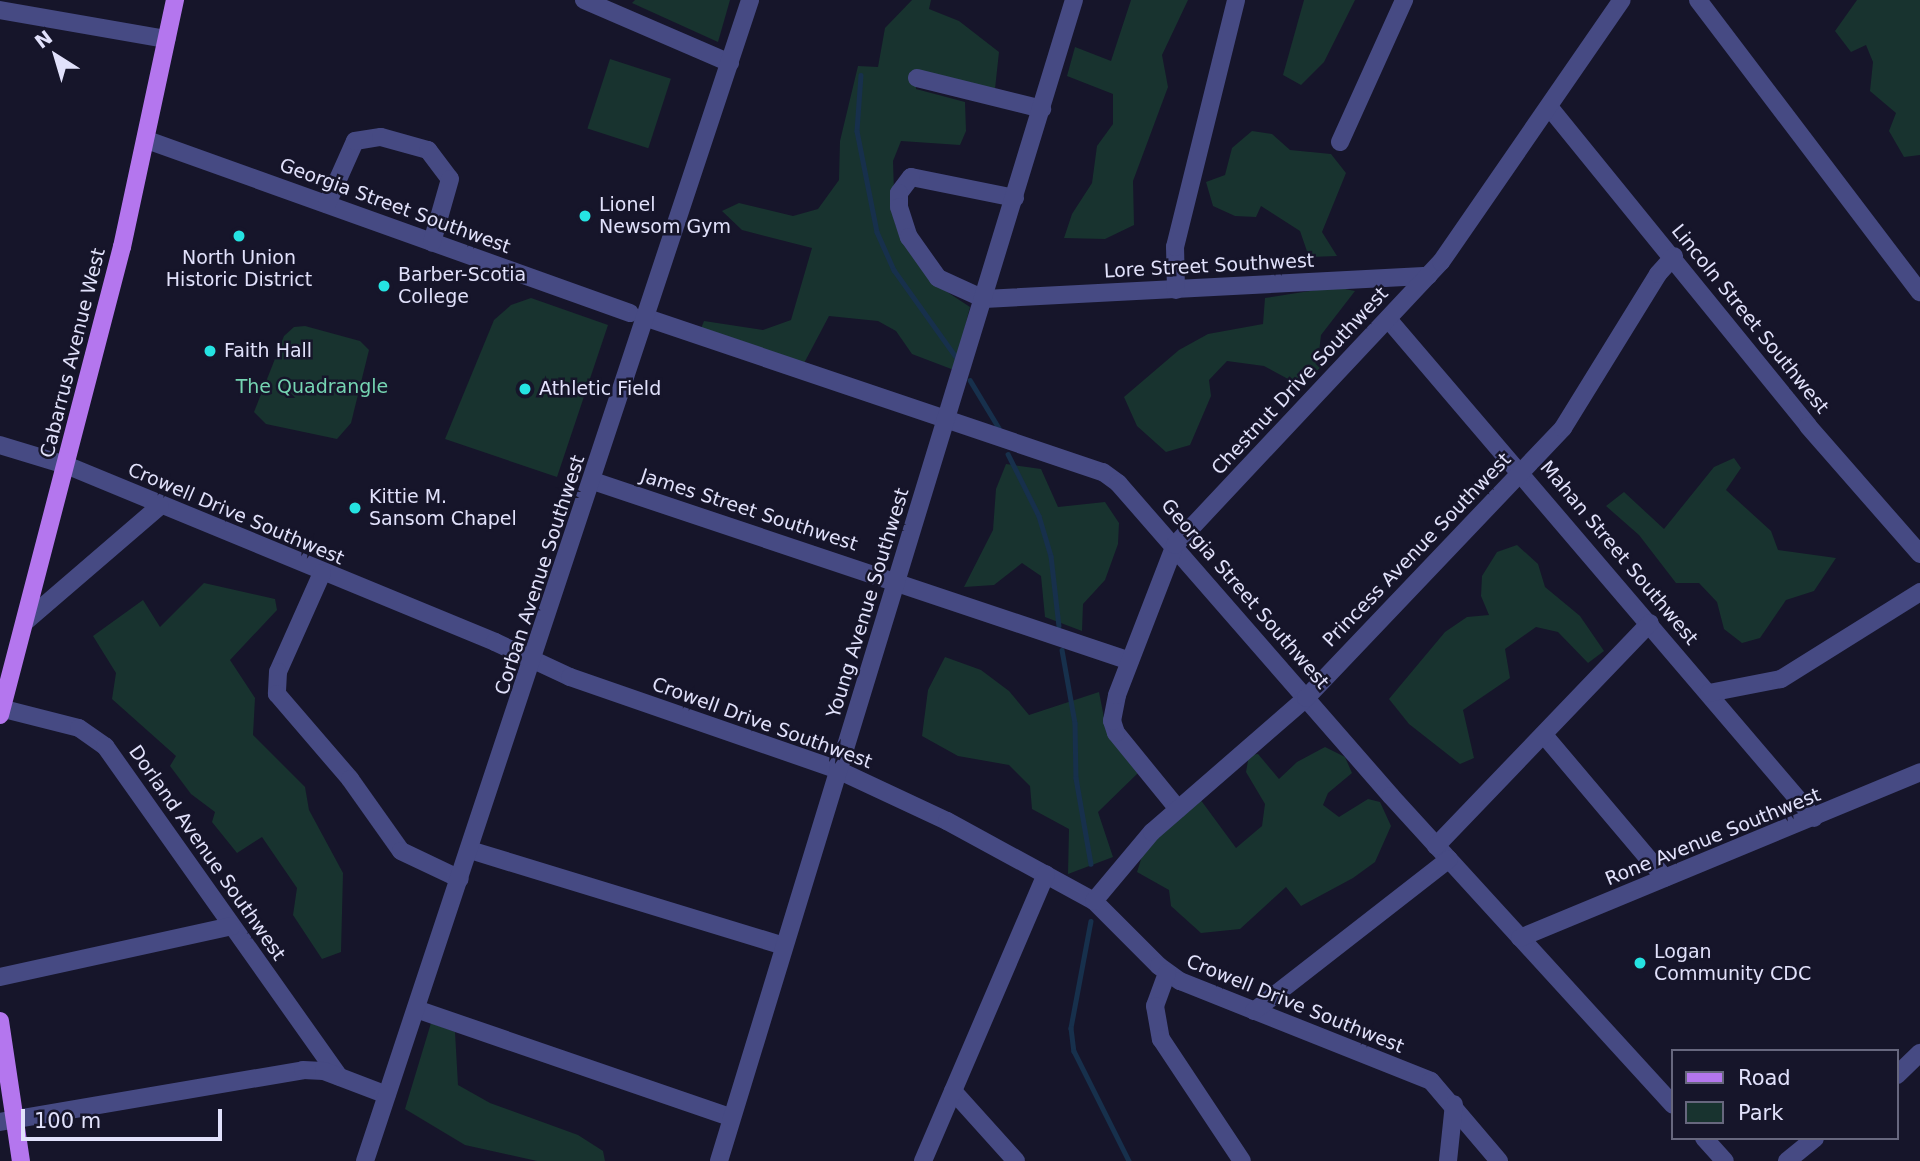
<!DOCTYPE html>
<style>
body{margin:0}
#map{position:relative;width:1920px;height:1161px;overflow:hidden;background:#16152a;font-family:"DejaVu Sans",sans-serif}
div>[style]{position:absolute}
.green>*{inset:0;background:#18332f;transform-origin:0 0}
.stream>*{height:4.5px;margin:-2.25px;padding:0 2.25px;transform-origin:2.25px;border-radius:2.25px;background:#17304c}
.minor>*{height:18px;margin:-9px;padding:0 9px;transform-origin:9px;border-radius:9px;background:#464a83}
.major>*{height:18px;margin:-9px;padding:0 9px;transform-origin:9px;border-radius:9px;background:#b476ee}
.dots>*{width:19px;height:19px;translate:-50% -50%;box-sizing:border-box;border:4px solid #16152a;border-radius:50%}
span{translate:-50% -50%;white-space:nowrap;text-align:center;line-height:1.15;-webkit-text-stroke:5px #16152a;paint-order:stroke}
.poi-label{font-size:19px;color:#e1e1fb}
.left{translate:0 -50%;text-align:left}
.street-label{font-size:19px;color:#e1e1fb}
.park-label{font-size:19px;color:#75d4b2}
.legend{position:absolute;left:1671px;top:1049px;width:228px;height:91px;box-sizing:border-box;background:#16152a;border:2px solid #67677e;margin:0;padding:9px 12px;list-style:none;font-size:21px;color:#e1e1fb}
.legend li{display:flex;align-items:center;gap:14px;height:35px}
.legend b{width:35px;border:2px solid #67677e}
.north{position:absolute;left:21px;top:21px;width:70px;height:70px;-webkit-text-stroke:5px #16152a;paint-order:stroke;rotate:323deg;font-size:19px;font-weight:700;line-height:28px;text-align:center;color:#e1e1fb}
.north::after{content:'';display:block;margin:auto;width:24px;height:32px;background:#e1e1fb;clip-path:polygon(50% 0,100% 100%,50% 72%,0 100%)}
.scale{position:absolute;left:21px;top:1109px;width:201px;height:32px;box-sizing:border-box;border:4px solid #e1e1fb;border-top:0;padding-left:9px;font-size:21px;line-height:24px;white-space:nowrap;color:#e1e1fb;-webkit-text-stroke:5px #16152a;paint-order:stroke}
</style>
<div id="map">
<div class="green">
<i style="clip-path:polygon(635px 0,730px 0,718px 42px,632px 3px)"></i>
<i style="clip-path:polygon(912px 0,931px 0,929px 9px,959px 21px,999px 52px,995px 89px,916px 73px,916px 89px,965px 102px,966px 131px,960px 145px,901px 141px,893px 161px,895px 224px,909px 252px,935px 284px,970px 307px,954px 370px,912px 354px,896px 331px,878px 321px,829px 316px,802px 367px,700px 331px,704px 321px,763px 330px,791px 320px,812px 248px,742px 230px,722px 211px,739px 203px,793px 216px,818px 209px,839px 180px,840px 141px,858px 66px,878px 67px,885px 28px)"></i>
<i style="clip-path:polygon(1131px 0,1188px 0,1162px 55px,1168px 87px,1133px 181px,1134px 225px,1105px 239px,1064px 238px,1072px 214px,1092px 183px,1097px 146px,1113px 124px,1113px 94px,1067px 76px,1075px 47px,1111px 61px)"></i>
<i style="clip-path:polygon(1304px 0,1355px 0,1324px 62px,1301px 85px,1283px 75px)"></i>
<i style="clip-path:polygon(1857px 0,1920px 0,1920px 155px,1904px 157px,1889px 131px,1896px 113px,1870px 91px,1873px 62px,1866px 45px,1851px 52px,1835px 31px)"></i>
<i style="left:610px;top:59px;width:64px;height:73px;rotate:18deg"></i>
<i style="clip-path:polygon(1252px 131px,1272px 134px,1290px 150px,1331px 154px,1346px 173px,1322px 232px,1337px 256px,1309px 257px,1300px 231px,1261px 206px,1256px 217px,1235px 216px,1213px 206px,1206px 182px,1225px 175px,1232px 148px)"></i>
<i style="clip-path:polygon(1335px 287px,1355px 291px,1321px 335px,1319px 352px,1325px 363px,1301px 386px,1264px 366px,1227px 361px,1209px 380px,1211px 396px,1190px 445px,1166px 452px,1137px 426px,1124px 397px,1179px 350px,1208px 334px,1263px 324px,1265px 298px)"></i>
<i style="clip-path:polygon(531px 298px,608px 325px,557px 477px,445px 439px,494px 320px,511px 305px)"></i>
<i style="clip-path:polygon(305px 326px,360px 341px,369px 350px,351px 423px,337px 439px,266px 424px,254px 412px,284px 336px,294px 327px)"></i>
<i style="clip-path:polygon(1734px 458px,1741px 468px,1726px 490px,1771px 531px,1778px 550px,1836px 558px,1814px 591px,1786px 600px,1760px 638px,1742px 643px,1724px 629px,1717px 602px,1699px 583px,1676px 583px,1639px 535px,1606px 506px,1624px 492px,1664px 529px,1714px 467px)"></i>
<i style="clip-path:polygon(1006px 464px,1041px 469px,1058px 507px,1105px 502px,1119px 523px,1118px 544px,1105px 580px,1083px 604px,1082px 631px,1045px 617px,1041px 576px,1022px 563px,994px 585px,964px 587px,993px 530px,996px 489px)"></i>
<i style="clip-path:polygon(1517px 545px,1538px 564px,1545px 587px,1580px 616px,1604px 651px,1588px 663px,1558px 632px,1536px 627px,1505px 649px,1510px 678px,1463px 710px,1474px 758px,1460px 764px,1409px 724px,1389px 699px,1445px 632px,1467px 617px,1489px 615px,1481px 596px,1482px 576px,1497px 552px)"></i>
<i style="clip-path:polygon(204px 583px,275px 599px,277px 610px,230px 660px,255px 698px,253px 735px,305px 787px,309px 810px,343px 873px,341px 952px,322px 959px,293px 915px,297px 888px,262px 837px,237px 853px,212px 822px,215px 812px,191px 794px,170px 766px,176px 756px,112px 699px,116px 673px,93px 636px,143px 600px,160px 627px)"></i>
<i style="clip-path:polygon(945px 657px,981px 670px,1009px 691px,1029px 715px,1099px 692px,1106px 728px,1138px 773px,1098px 812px,1113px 857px,1068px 874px,1069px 829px,1032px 809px,1030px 786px,1009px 765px,958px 756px,922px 736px,928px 690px)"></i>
<i style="clip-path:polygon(1325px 747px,1345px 757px,1352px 773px,1328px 793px,1323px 805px,1339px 817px,1368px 799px,1380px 802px,1391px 826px,1375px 862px,1353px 878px,1301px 906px,1286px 887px,1240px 929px,1201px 933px,1171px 906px,1169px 890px,1137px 872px,1144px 850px,1200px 799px,1236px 848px,1262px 826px,1265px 804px,1246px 772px,1249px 755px,1258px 754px,1279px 779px,1297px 762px)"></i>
<i style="clip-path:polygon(431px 1023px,455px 1032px,458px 1085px,490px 1103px,578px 1135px,603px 1151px,605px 1161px,537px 1161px,465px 1145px,405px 1109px)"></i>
</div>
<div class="stream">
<i style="left:861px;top:75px;width:56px;rotate:94.1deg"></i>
<i style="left:857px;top:131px;width:103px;rotate:78.8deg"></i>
<i style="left:877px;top:232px;width:42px;rotate:65.9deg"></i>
<i style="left:894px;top:270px;width:107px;rotate:54.5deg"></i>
<i style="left:970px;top:380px;width:56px;rotate:58.9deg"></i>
<i style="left:1008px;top:454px;width:69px;rotate:63.4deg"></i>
<i style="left:1039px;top:516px;width:42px;rotate:73.3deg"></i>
<i style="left:1051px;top:556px;width:70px;rotate:83.5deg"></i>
<i style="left:1062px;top:650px;width:74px;rotate:79.9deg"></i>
<i style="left:1075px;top:723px;width:55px;rotate:89deg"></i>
<i style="left:1076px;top:778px;width:87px;rotate:80.1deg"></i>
<i style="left:1091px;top:921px;width:109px;rotate:100.6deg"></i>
<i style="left:1071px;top:1028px;width:23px;rotate:83deg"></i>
<i style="left:1074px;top:1051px;width:123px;rotate:63.4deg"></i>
</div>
<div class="minor">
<i style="left:584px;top:0;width:159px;rotate:23.3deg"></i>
<i style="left:1698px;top:0;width:367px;rotate:52.8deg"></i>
<i style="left:0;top:10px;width:169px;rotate:9.9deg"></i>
<i style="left:917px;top:78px;width:129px;rotate:13.9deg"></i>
<i style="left:1550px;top:108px;width:409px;rotate:50.9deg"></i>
<i style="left:1808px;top:426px;width:170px;rotate:48.8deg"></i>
<i style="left:147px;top:140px;width:513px;rotate:19.71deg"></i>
<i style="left:1340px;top:142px;width:156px;rotate:-65.7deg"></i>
<i style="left:1015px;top:198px;width:106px;rotate:-168.6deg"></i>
<i style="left:911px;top:177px;width:20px;rotate:127deg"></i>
<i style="left:899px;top:193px;width:14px;rotate:90deg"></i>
<i style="left:899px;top:207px;width:32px;rotate:72deg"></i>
<i style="left:909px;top:237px;width:50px;rotate:54.7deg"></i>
<i style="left:938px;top:278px;width:51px;rotate:24.5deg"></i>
<i style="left:984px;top:299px;width:445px;rotate:-3deg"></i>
<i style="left:327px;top:204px;width:69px;rotate:-66deg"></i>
<i style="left:355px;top:141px;width:26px;rotate:-9deg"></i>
<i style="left:381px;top:137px;width:49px;rotate:15.5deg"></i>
<i style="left:428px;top:150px;width:36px;rotate:53deg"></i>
<i style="left:450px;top:179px;width:66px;rotate:105.9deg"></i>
<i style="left:1176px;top:290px;width:43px;rotate:-91.3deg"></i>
<i style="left:1175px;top:247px;width:254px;rotate:-76.1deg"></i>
<i style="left:647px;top:318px;width:481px;rotate:18.7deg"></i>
<i style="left:1103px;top:472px;width:19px;rotate:36deg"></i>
<i style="left:1118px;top:483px;width:415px;rotate:48.9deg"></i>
<i style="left:1391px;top:796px;width:418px;rotate:47.6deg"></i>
<i style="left:1388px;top:319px;width:656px;rotate:49.51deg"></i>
<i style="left:0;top:445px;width:69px;rotate:16.9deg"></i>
<i style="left:66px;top:465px;width:464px;rotate:22.4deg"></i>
<i style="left:495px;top:642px;width:83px;rotate:25deg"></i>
<i style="left:570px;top:677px;width:284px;rotate:19.1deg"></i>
<i style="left:838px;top:770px;width:120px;rotate:25.1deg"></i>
<i style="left:947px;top:821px;width:167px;rotate:28.6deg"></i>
<i style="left:1094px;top:901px;width:92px;rotate:45deg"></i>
<i style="left:1159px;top:966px;width:26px;rotate:36deg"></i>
<i style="left:1180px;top:981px;width:270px;rotate:21.7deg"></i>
<i style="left:1431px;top:1081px;width:105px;rotate:49.6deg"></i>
<i style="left:593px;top:481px;width:566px;rotate:18.53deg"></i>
<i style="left:322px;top:573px;width:108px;rotate:114deg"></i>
<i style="left:278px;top:672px;width:22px;rotate:93deg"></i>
<i style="left:277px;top:694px;width:112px;rotate:49.3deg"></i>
<i style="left:350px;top:779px;width:88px;rotate:54.7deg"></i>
<i style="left:401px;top:851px;width:65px;rotate:25.4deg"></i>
<i style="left:25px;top:622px;width:178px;rotate:-40.7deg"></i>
<i style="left:1709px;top:693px;width:73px;rotate:-11deg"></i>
<i style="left:1781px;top:679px;width:164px;rotate:-32deg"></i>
<i style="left:0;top:708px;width:81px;rotate:14.2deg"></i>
<i style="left:79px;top:728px;width:32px;rotate:35deg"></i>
<i style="left:105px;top:746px;width:405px;rotate:54.7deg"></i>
<i style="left:1544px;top:735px;width:187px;rotate:49.8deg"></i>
<i style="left:1178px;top:809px;width:98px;rotate:-129.2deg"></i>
<i style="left:1116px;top:733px;width:13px;rotate:-108deg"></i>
<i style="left:1112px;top:721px;width:26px;rotate:-79deg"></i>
<i style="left:1117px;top:695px;width:161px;rotate:-68.9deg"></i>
<i style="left:1175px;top:545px;width:388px;rotate:-46.8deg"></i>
<i style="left:1441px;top:262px;width:318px;rotate:-55.4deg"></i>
<i style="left:1436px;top:846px;width:309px;rotate:-46.2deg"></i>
<i style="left:470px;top:850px;width:328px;rotate:17deg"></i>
<i style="left:1094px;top:901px;width:90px;rotate:-50deg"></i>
<i style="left:1152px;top:832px;width:204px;rotate:-41deg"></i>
<i style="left:1306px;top:698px;width:373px;rotate:-46.4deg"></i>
<i style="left:1563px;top:428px;width:181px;rotate:-58.3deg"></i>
<i style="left:1658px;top:274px;width:24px;rotate:-48deg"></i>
<i style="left:1520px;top:938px;width:433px;rotate:-22.5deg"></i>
<i style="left:1167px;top:973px;width:35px;rotate:110deg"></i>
<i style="left:1155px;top:1006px;width:34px;rotate:80deg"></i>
<i style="left:1161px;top:1039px;width:146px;rotate:56.4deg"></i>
<i style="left:0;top:977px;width:237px;rotate:-12.4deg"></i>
<i style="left:416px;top:1009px;width:332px;rotate:19deg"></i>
<i style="left:1254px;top:1011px;width:247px;rotate:-37.9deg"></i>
<i style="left:1897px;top:1075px;width:32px;rotate:-44deg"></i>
<i style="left:953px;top:1091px;width:94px;rotate:48deg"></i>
<i style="left:0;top:1122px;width:307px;rotate:-9.7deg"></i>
<i style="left:303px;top:1070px;width:21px;rotate:3deg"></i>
<i style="left:324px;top:1071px;width:67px;rotate:20.9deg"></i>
<i style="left:1704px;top:1138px;width:31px;rotate:48deg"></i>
<i style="left:365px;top:1161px;width:1223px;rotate:-71.65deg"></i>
<i style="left:719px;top:1161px;width:1214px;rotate:-73deg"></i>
<i style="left:923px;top:1161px;width:312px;rotate:-66.8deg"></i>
<i style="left:1448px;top:1161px;width:57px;rotate:-84deg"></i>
<i style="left:1787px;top:1161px;width:36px;rotate:-39deg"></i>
</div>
<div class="major">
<i style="left:0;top:715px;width:484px;rotate:-75.4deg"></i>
<i style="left:122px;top:247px;width:253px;rotate:-77.9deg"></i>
<i style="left:0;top:1021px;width:142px;rotate:81.5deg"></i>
</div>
<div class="dots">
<i style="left:585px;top:216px;background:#25e3e2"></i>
<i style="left:239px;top:236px;background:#25e3e2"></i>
<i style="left:384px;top:286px;background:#25e3e2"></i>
<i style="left:210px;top:351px;background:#25e3e2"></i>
<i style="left:525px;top:389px;background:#25e3e2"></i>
<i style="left:355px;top:508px;background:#25e3e2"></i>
<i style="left:1640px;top:963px;background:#25e3e2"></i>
</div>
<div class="poi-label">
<span class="left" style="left:599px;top:216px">Lionel<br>Newsom Gym</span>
<span style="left:239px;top:269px">North Union<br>Historic District</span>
<span class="left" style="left:398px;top:286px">Barber-Scotia<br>College</span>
<span class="left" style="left:224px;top:351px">Faith Hall</span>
<span class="left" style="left:539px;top:389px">Athletic Field</span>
<span class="left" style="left:369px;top:508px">Kittie M.<br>Sansom Chapel</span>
<span class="left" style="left:1654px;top:963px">Logan<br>Community CDC</span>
</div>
<div class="street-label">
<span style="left:395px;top:206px;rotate:20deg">Georgia Street Southwest</span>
<span style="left:1209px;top:266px;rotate:-3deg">Lore Street Southwest</span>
<span style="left:1750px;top:319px;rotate:51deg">Lincoln Street Southwest</span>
<span style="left:73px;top:353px;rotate:-76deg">Cabarrus Avenue West</span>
<span style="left:1300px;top:381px;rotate:-47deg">Chestnut Drive Southwest</span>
<span style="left:749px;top:510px;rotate:18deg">James Street Southwest</span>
<span style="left:236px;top:514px;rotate:23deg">Crowell Drive Southwest</span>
<span style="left:1417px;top:550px;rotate:-46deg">Princess Avenue Southwest</span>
<span style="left:1619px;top:553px;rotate:50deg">Mahan Street Southwest</span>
<span style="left:540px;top:575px;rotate:-72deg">Corban Avenue Southwest</span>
<span style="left:1245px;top:594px;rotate:49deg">Georgia Street Southwest</span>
<span style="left:868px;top:603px;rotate:-73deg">Young Avenue Southwest</span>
<span style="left:762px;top:723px;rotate:20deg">Crowell Drive Southwest</span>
<span style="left:1713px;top:837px;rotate:-22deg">Rone Avenue Southwest</span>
<span style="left:207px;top:853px;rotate:55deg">Dorland Avenue Southwest</span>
<span style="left:1295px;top:1004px;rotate:22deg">Crowell Drive Southwest</span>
</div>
<div class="park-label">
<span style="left:312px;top:387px">The Quadrangle</span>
</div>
<ul class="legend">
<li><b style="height:9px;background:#b476ee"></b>Road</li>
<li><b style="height:19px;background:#18332f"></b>Park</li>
</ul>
<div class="north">N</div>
<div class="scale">100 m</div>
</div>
